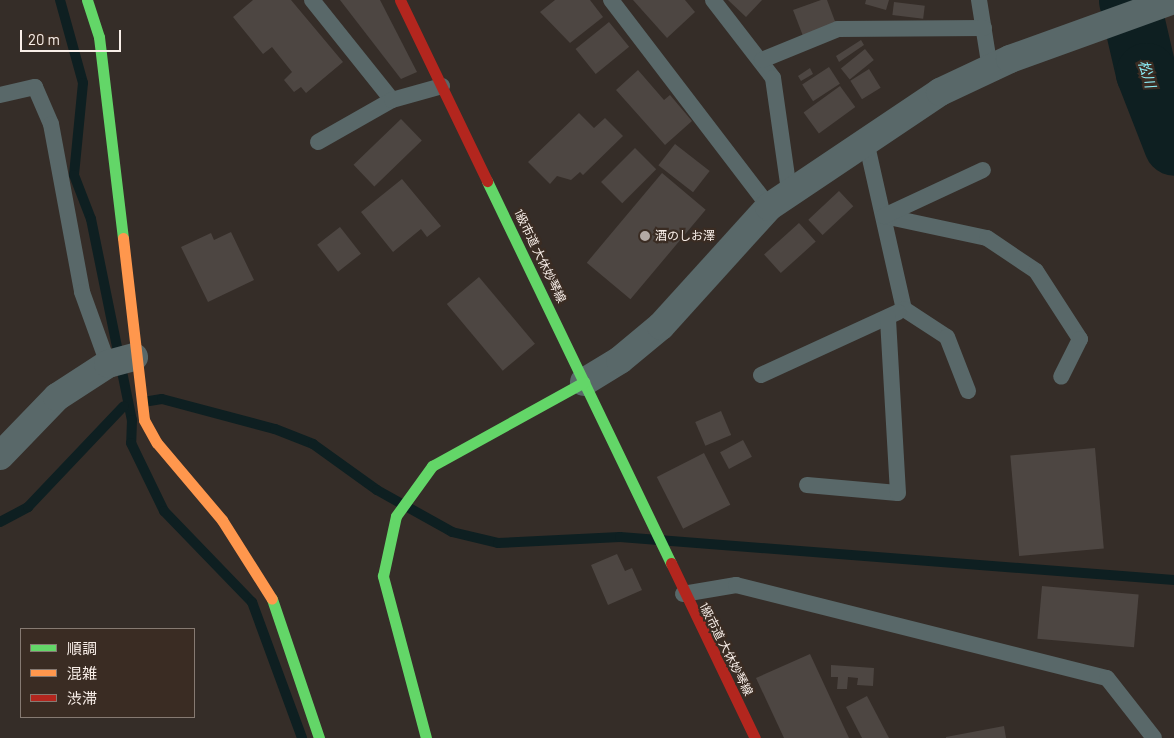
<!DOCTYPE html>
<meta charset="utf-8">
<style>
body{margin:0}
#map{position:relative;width:1174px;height:738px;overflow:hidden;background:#352d28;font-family:Barlow,"Noto Sans JP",sans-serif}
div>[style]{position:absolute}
.stream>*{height:10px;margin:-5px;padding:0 5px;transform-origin:5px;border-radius:5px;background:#0e1f21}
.river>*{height:61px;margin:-30.5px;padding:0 30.5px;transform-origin:30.5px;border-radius:30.5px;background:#0e1f21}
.building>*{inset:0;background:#4d4642;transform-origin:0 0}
.lane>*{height:16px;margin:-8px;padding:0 8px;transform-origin:8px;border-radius:8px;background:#596869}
.street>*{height:28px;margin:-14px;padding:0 14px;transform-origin:14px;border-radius:14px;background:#596869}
.fast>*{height:11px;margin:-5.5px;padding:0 5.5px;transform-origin:5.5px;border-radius:5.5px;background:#63d668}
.slow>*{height:11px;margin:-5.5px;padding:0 5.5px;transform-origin:5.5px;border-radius:5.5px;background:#ff974d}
.jam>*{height:11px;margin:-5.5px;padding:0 5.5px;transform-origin:5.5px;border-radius:5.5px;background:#b3261e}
.dots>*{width:14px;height:14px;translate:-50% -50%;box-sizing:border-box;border:2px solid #3a2c23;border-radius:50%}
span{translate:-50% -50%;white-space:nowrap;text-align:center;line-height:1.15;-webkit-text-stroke:4.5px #3a2c23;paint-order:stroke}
.poi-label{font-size:12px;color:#f8eee8}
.left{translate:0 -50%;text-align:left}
.street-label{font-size:12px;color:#f8eee8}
.water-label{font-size:14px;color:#8ef1fb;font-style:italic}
.legend{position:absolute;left:20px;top:628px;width:175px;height:90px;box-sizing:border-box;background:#3a2c23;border:1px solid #867a72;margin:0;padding:6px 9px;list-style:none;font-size:15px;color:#f8eee8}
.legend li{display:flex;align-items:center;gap:10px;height:25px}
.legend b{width:25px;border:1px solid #867a72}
.scale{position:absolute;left:20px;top:30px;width:101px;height:22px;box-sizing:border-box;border:2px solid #f8eee8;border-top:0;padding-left:6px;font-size:15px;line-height:18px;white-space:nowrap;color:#f8eee8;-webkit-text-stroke:4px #3a2c23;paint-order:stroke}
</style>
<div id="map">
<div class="stream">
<i style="left:60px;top:0;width:86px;rotate:74.5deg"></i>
<i style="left:83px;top:83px;width:92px;rotate:95.6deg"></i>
<i style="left:74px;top:175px;width:47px;rotate:68.9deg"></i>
<i style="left:91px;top:219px;width:205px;rotate:78.5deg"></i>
<i style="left:132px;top:420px;width:23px;rotate:92deg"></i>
<i style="left:131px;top:443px;width:76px;rotate:64.1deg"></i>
<i style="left:164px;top:511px;width:127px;rotate:46deg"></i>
<i style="left:252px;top:602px;width:145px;rotate:69.8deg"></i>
<i style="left:143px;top:402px;width:19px;rotate:-9deg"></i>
<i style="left:162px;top:399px;width:117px;rotate:14.9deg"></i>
<i style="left:275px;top:429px;width:41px;rotate:21.5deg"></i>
<i style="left:313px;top:444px;width:79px;rotate:35.7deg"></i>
<i style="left:377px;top:490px;width:86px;rotate:29.2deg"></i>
<i style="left:452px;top:532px;width:47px;rotate:13.4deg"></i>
<i style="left:498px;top:543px;width:122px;rotate:-2.8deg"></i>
<i style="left:620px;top:537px;width:556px;rotate:4.44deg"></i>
<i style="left:0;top:522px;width:32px;rotate:-28deg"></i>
<i style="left:28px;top:507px;width:139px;rotate:-46.5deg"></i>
</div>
<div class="river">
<i style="left:1129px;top:0;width:75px;rotate:76.9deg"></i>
<i style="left:1146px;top:73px;width:77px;rotate:68.7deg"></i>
</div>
<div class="building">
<i style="clip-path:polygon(253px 0,291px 0,343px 62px,306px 93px,301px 87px,294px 92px,284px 80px,292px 72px,272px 47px,263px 54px,233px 17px)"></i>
<i style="clip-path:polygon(340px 0,380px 0,417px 72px,401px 79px)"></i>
<i style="clip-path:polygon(555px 0,590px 0,603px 17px,570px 43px,540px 12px)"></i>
<i style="clip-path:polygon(633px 0,685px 0,695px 12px,667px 38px)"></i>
<i style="clip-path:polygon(728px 0,762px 0,746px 17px)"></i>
<i style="clip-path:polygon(821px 0,827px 0,836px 24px,803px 36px,793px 10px)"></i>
<i style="clip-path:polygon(866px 0,889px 0,886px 10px,865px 4px)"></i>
<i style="left:894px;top:2px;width:31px;height:13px;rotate:7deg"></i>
<i style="left:609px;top:22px;width:32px;height:43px;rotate:51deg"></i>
<i style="clip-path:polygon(861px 40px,864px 45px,839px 62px,836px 56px)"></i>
<i style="left:865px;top:49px;width:14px;height:31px;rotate:51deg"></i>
<i style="left:829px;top:67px;width:20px;height:32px;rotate:57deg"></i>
<i style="clip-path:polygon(810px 68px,813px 74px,801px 81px,798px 76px)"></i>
<i style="left:869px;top:69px;width:22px;height:22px;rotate:58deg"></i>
<i style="clip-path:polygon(638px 70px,664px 100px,670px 95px,692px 121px,665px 145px,616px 90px)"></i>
<i style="left:840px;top:86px;width:26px;height:45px;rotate:54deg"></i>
<i style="clip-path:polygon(579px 113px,594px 128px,605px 118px,623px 136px,583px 175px,580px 172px,571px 180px,557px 176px,550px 184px,528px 162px)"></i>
<i style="left:401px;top:119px;width:30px;height:66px;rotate:46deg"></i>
<i style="left:675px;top:144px;width:44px;height:27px;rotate:38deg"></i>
<i style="left:635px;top:148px;width:30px;height:48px;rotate:45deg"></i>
<i style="left:662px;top:173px;width:57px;height:117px;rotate:40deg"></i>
<i style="clip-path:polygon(402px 179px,441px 226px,427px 237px,421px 229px,393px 252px,361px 212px)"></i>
<i style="left:839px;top:191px;width:21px;height:42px;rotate:47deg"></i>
<i style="left:799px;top:223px;width:25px;height:47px;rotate:48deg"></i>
<i style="left:340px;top:227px;width:34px;height:29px;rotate:52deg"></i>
<i style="clip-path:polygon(231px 232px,254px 280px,208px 302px,181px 247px,211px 233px,214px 240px)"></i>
<i style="left:479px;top:277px;width:87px;height:42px;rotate:50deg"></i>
<i style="left:721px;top:411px;width:26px;height:28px;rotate:67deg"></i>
<i style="left:743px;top:440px;width:19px;height:26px;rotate:62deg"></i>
<i style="left:1095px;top:448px;width:101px;height:85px;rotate:85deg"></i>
<i style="left:704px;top:453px;width:58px;height:53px;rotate:63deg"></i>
<i style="clip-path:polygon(617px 554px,625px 571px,632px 568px,642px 590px,608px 605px,591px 565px)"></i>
<i style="left:1042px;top:586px;width:97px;height:53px;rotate:5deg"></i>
<i style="clip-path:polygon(810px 654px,849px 738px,784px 738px,756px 678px)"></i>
<i style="clip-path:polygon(831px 665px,874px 668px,873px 686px,857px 685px,858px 678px,848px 677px,847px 689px,837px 689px,838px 677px,831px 677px)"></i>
<i style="clip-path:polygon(867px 696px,889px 738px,862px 738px,846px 707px)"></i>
<i style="clip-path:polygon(1004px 726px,1006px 738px,946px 738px,946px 737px)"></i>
</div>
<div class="lane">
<i style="left:312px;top:0;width:128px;rotate:51.3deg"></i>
<i style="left:611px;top:0;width:260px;rotate:52.6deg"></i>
<i style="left:713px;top:0;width:98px;rotate:52.4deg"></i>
<i style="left:773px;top:78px;width:114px;rotate:81.9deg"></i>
<i style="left:979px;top:0;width:70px;rotate:80.9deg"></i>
<i style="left:762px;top:60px;width:82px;rotate:-22.2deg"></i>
<i style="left:838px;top:29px;width:146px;rotate:-0.4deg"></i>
<i style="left:0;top:95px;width:36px;rotate:-13deg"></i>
<i style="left:35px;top:87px;width:40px;rotate:66.6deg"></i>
<i style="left:51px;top:124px;width:171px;rotate:79.5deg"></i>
<i style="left:82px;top:292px;width:77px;rotate:70.1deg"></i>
<i style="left:866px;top:141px;width:172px;rotate:77.3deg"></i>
<i style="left:904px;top:309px;width:51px;rotate:33.1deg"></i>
<i style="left:947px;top:337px;width:58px;rotate:68.7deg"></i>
<i style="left:318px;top:142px;width:85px;rotate:-29.6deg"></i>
<i style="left:392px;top:100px;width:52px;rotate:-15.6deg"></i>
<i style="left:884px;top:216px;width:105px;rotate:12.1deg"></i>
<i style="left:987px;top:238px;width:59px;rotate:34deg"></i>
<i style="left:1036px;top:271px;width:81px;rotate:57.1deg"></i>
<i style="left:1080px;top:339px;width:42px;rotate:116.6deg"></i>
<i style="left:884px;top:216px;width:109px;rotate:-24.9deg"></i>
<i style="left:761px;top:375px;width:151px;rotate:-24.7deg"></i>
<i style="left:807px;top:485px;width:91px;rotate:5deg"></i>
<i style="left:898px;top:493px;width:176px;rotate:-93.3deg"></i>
<i style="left:683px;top:594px;width:54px;rotate:-9.6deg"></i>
<i style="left:736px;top:585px;width:382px;rotate:14.1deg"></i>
<i style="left:1107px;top:678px;width:76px;rotate:51.9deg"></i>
</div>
<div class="street">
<i style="left:584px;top:382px;width:42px;rotate:-31.4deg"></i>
<i style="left:620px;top:360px;width:53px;rotate:-39.7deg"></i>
<i style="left:661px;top:326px;width:161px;rotate:-47.8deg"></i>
<i style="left:769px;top:207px;width:206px;rotate:-33.9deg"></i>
<i style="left:940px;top:92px;width:77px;rotate:-25.2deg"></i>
<i style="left:1010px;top:59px;width:174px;rotate:-19.8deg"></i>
<i style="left:0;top:456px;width:82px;rotate:-46deg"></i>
<i style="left:57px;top:397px;width:61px;rotate:-32.9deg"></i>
<i style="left:108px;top:364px;width:27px;rotate:-15deg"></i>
</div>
<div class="fast">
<i style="left:87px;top:0;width:39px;rotate:72deg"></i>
<i style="left:99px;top:37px;width:202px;rotate:83.2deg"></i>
<i style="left:487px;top:181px;width:424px;rotate:64.3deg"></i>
<i style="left:272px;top:599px;width:147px;rotate:71.3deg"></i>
<i style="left:426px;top:738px;width:168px;rotate:-104.9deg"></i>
<i style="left:383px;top:576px;width:61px;rotate:-77.8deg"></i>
<i style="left:396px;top:516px;width:62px;rotate:-54.2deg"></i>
<i style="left:432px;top:466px;width:174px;rotate:-28.9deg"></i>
</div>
<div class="slow">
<i style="left:123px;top:238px;width:183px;rotate:83.4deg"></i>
<i style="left:144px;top:420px;width:26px;rotate:61deg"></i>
<i style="left:157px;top:443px;width:101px;rotate:49.8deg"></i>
<i style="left:222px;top:520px;width:93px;rotate:57.7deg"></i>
</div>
<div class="jam">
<i style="left:400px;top:0;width:201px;rotate:64.3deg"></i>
<i style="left:671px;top:563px;width:194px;rotate:64.4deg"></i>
</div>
<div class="dots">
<i style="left:645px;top:236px;background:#b4aaa5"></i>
</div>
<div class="poi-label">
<span class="left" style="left:655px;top:236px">酒のしお澤</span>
</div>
<div class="street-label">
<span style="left:540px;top:256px;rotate:64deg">1級市道 大休妙琴線</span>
<span style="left:726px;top:649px;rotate:63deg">1級市道 大休妙琴線</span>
</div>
<div class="water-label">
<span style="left:1147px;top:74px;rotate:73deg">松川</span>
</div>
<ul class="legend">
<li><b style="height:6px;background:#63d668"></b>順調</li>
<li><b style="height:6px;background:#ff974d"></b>混雑</li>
<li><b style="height:6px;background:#b3261e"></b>渋滞</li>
</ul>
<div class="scale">20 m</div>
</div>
